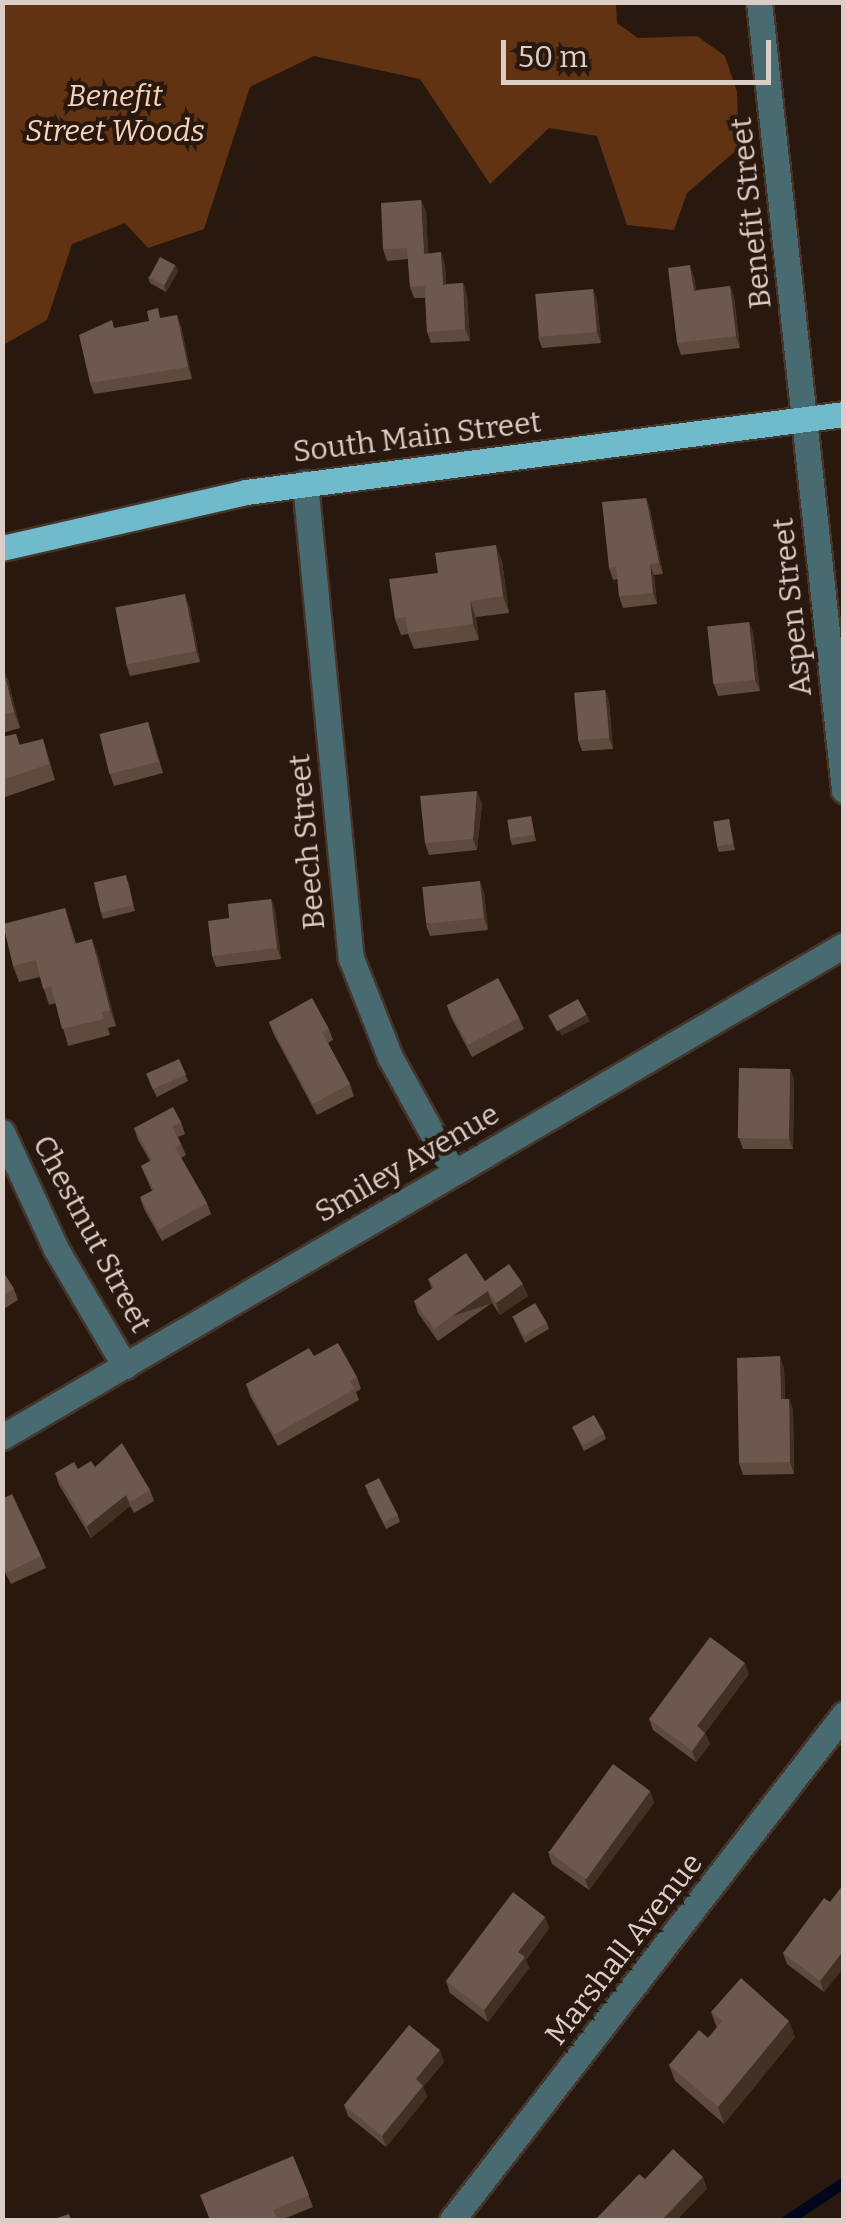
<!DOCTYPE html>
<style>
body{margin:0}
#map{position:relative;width:846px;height:2223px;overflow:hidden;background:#29180d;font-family:Bitter,serif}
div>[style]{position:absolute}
.green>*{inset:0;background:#623313}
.stream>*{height:11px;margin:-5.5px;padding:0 5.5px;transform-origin:5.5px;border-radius:5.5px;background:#00071d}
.roads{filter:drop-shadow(2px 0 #45352b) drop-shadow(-2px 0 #45352b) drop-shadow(0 2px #45352b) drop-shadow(0 -2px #45352b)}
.minor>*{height:25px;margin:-12.5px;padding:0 12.5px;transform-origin:12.5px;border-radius:12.5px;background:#486b72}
.major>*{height:25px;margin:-12.5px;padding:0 12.5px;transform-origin:12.5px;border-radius:12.5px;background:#6fbbcb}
.wall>*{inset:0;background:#5e4a3f}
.shaded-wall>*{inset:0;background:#433025;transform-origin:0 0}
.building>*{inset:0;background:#6c584e;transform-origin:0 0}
span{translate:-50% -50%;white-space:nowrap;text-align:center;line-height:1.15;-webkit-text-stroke:8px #29180d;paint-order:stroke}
.park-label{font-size:30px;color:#f7d3bf;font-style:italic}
.street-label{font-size:30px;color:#dbcec7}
.frame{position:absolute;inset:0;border:5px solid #dbcec7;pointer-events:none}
.scale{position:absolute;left:501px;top:40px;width:270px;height:45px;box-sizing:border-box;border:5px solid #dbcec7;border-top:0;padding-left:12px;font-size:30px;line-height:35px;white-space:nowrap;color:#dbcec7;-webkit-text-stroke:8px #29180d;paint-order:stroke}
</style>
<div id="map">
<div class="green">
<i style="clip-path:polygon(3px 2px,616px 3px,617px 23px,638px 38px,697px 36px,725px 56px,737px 92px,739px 148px,687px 193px,674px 230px,627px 225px,597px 136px,549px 128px,490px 184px,420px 79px,314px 56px,250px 87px,204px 229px,148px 248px,125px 223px,72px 244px,47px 320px,3px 345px)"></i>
</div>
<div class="stream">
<i style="left:787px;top:2220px;width:69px;rotate:-33.7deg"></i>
</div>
<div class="roads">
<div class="minor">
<i style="left:759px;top:2px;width:793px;rotate:83.84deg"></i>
<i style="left:305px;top:483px;width:477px;rotate:84.5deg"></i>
<i style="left:351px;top:958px;width:106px;rotate:68.5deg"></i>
<i style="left:390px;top:1057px;width:132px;rotate:61.1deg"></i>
<i style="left:2px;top:1132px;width:129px;rotate:65.2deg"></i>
<i style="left:56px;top:1249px;width:136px;rotate:59.5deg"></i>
<i style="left:2px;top:1437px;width:975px;rotate:-30.3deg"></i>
<i style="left:452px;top:2220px;width:640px;rotate:-52.23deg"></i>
</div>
<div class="major">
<i style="left:2px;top:548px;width:250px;rotate:-12.9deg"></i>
<i style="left:246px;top:492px;width:603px;rotate:-7.43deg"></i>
</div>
</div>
<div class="wall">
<i style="clip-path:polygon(421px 200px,426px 212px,428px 253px,445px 264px,446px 284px,463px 283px,467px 295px,470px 341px,431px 343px,427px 332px,425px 298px,414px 298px,410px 287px,408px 259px,387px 261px,383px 249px)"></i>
<i style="clip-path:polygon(175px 265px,178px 271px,166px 292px,150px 283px,148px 277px)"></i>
<i style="clip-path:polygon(694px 277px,696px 290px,730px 286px,734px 297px,740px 348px,681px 355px,677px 343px)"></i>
<i style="clip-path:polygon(593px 289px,597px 301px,601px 343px,542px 348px,538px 337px)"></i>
<i style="clip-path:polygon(162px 318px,181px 326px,192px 379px,94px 394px,90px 383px)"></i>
<i style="clip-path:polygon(646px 498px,650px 509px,663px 574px,654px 575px,657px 604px,623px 608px,619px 596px,618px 579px,613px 580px,609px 568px)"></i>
<i style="clip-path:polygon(502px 561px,509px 613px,476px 617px,479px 640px,414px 649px,408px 634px,401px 635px,395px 619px,438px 573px)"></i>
<i style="clip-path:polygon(189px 605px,200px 662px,130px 676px,126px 664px)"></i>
<i style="clip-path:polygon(749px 622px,753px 633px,760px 691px,718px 696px,714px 684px)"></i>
<i style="clip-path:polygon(2px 665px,8px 680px,20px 728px,2px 733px)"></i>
<i style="clip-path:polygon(605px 690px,609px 702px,613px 749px,582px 751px,578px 740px)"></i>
<i style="clip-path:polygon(148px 722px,163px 773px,114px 786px,110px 774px)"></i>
<i style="clip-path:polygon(16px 734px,20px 745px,43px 739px,55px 780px,2px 798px,2px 737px)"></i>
<i style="clip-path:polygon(482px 803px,477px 850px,429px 855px,425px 843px)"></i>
<i style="clip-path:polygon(531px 816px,536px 841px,512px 845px,510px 839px)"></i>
<i style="clip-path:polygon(729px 819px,735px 850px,719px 852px,717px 846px)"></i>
<i style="clip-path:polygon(128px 881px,135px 911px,103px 919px,101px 913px)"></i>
<i style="clip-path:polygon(484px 892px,488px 930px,430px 936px,426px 925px)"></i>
<i style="clip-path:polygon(271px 899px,275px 910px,281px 959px,216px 967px,212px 956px,229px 918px)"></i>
<i style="clip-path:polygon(65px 908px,76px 943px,98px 955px,116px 1026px,108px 1028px,110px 1035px,68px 1046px,56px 1003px,49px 1005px,40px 977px,19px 982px,13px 966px)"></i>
<i style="clip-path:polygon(447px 1006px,519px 1018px,524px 1029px,472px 1057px,451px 1017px)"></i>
<i style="clip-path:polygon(269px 1022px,329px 1029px,333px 1040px,328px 1043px,350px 1084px,354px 1096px,317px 1115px,273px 1033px)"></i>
<i style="clip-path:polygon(179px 1059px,188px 1081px,157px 1097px,149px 1081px)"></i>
<i style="clip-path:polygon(790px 1069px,794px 1080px,793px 1149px,743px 1149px,739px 1138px)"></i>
<i style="clip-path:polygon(181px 1122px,185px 1134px,178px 1137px,186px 1155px,181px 1158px,207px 1203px,211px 1214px,162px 1241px,144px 1209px,140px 1197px,152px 1191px,141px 1166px,150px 1161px,138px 1140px,134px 1128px)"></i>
<i style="clip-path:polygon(2px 1270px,14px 1289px,18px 1300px,2px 1310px)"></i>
<i style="clip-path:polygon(428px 1279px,485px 1281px,528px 1296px,500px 1315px,492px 1303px,438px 1341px,418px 1313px,414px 1301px,432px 1289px)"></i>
<i style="clip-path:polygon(512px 1316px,547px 1323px,549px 1329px,525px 1343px)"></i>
<i style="clip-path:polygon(314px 1356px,357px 1377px,361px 1389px,356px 1392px,359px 1400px,278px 1446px,250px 1396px,246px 1384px)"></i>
<i style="clip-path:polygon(784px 1368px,785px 1399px,789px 1399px,793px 1410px,794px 1474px,743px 1475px,739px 1463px)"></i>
<i style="clip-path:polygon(572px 1427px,604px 1433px,606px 1439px,584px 1451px)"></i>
<i style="clip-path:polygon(95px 1467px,150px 1490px,154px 1501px,134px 1513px,130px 1506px,91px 1538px,59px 1485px,55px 1473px)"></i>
<i style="clip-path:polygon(367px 1491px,398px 1516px,400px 1522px,386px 1529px)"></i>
<i style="clip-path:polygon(2px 1499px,41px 1556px,46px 1568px,11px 1584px,2px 1567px)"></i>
<i style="clip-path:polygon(749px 1674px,705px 1733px,710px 1744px,696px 1762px,653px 1730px,649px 1719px)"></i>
<i style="clip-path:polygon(650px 1791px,654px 1803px,589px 1890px,552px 1864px,548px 1852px)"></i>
<i style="clip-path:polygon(844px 1884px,844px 1967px,824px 1992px,787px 1964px,783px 1953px,830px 1902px)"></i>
<i style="clip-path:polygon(545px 1917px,549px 1928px,526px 1960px,529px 1968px,488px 2022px,450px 1993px,446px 1981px)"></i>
<i style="clip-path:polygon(711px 2012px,795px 2037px,724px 2124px,675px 2081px,669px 2065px,708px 2038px,717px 2028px)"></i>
<i style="clip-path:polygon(444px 2062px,423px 2087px,427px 2097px,386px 2147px,348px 2116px,344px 2105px)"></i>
<i style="clip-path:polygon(293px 2156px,313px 2207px,281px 2220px,210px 2220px)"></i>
</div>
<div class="shaded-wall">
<i style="clip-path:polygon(421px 200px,426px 212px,429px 265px,424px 254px)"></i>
<i style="clip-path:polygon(441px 252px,445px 264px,447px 296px,443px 285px)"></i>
<i style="clip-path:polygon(175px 265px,178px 271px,166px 292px,164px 286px)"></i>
<i style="clip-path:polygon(690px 265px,694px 277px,698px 302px,694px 291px)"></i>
<i style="clip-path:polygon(463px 283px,467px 295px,470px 341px,465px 329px)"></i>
<i style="clip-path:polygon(730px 286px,734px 297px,740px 348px,736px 336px)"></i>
<i style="clip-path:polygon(593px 289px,597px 301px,601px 343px,597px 332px)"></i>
<i style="clip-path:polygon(177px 315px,181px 326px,192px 379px,188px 367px)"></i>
<i style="clip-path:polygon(646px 498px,650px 509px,663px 574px,659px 563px)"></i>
<i style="clip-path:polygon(496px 545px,502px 561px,509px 613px,503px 596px)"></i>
<i style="clip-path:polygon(650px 564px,654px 575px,657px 604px,653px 593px)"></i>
<i style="clip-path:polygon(185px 594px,189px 605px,200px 662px,196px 651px)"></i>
<i style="clip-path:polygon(470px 601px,476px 617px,479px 640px,473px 624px)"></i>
<i style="clip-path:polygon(749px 622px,753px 633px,760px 691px,755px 680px)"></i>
<i style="clip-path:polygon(2px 665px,8px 680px,20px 728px,14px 712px)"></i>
<i style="clip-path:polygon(605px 690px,609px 702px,613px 749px,609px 738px)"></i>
<i style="clip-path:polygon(477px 791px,482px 803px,477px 850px,473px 839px)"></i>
<i style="clip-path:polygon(480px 881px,484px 892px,488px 930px,484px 918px)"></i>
<i style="clip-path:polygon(271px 899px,275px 910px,281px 959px,277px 948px)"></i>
<i style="clip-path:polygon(92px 939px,98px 955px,116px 1026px,110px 1010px)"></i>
<i style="left:587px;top:1015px;width:7px;height:32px;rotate:63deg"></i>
<i style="clip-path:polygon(790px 1069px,794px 1080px,793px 1149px,789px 1138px)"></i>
<i style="clip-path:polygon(523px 1284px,528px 1296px,500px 1315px,496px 1303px)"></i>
<i style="left:488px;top:1291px;width:13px;height:66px;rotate:72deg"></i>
<i style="clip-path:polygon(780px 1356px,784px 1368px,785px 1410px,781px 1399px)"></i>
<i style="clip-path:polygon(789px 1399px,793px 1410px,794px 1474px,790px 1462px)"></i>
<i style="clip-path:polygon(126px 1495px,130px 1506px,91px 1538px,87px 1526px)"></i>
<i style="clip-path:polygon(745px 1663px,749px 1674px,701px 1738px,697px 1726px)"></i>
<i style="clip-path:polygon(705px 1733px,710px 1744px,696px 1762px,692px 1751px)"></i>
<i style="clip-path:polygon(650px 1791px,654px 1803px,589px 1890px,585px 1879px)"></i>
<i style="clip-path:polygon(545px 1917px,549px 1928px,526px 1960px,529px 1968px,488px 2022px,484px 2010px,518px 1952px)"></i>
<i style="clip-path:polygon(844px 1950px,844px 1967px,824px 1992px,820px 1981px)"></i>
<i style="clip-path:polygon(789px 2021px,795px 2037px,724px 2124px,718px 2107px)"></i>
<i style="clip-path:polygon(440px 2050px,444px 2062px,423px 2087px,427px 2097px,386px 2147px,382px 2136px,416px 2079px)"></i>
<i style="clip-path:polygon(703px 2177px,707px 2189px,677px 2220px,662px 2220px)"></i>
</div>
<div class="building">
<i style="clip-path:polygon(421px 200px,424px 254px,441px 252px,443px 285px,463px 283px,465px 329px,427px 332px,425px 286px,410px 287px,407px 248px,383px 249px,381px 203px)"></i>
<i style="left:160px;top:257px;width:17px;height:23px;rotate:28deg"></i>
<i style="clip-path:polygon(690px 265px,694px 291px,730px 286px,736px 336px,677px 343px,668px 268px)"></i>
<i style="left:593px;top:289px;width:43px;height:58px;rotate:85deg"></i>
<i style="clip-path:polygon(158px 308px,160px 318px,177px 315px,188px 367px,90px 383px,79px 335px,112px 320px,114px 328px,149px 321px,147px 311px)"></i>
<i style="clip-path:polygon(646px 498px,659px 563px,650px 564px,653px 593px,619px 596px,616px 567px,609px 568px,602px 502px)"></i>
<i style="clip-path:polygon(496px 545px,503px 596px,470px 601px,473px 624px,408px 633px,406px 617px,395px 619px,389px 579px,438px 573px,435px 553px)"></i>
<i style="left:185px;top:594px;width:58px;height:71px;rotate:79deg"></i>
<i style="left:749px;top:622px;width:58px;height:42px;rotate:84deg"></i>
<i style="clip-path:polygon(2px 665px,14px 712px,2px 715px)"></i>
<i style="left:605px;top:690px;width:48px;height:31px;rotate:85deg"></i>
<i style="left:148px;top:722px;width:41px;height:50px;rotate:76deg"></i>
<i style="clip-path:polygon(16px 734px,19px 745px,43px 739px,49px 764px,2px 780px,2px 737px)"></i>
<i style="clip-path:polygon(477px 791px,473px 839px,425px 843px,420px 796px)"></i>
<i style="left:531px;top:816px;width:19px;height:24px;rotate:81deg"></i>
<i style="left:729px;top:819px;width:25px;height:16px;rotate:81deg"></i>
<i style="left:126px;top:875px;width:31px;height:33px;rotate:77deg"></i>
<i style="left:480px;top:881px;width:37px;height:58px;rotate:84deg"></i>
<i style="clip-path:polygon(271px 899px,277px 948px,212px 956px,208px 921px,229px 918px,228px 904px)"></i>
<i style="clip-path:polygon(65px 908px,74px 944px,92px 939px,110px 1010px,102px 1012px,104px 1019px,62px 1029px,51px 986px,43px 989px,36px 960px,13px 966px,3px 924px)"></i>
<i style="left:498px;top:978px;width:45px;height:58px;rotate:62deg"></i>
<i style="clip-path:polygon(312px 998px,329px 1029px,322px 1032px,350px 1084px,313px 1104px,269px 1022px)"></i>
<i style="left:578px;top:999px;width:18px;height:34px;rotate:61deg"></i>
<i style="left:179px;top:1059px;width:17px;height:36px;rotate:66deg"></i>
<i style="left:739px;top:1068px;width:51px;height:70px;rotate:1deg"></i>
<i style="clip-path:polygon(173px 1107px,181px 1122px,172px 1127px,181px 1144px,175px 1147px,207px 1203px,158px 1230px,140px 1197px,154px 1190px,141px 1166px,152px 1160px,134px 1128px)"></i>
<i style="clip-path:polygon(466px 1253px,485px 1281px,509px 1264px,523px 1284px,496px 1303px,488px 1291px,434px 1329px,414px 1301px,434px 1287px,428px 1279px)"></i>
<i style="clip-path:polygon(2px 1270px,14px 1289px,2px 1296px)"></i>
<i style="left:535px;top:1303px;width:23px;height:26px;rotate:59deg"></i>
<i style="clip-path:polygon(338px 1343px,357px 1377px,350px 1381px,355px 1389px,274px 1435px,246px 1384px,309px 1348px,314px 1356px)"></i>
<i style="clip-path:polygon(780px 1356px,781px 1399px,789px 1399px,790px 1462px,739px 1463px,737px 1358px)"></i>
<i style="left:594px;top:1415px;width:21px;height:25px;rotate:61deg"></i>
<i style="clip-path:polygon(122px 1443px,150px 1490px,130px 1502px,126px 1495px,87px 1526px,55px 1473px,74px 1462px,78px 1469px,91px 1461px,95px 1467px)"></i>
<i style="left:379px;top:1478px;width:42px;height:16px;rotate:63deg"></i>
<i style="clip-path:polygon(12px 1494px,41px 1556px,6px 1573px,2px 1564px,2px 1499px)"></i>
<i style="clip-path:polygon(710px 1637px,745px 1663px,697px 1726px,705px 1733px,692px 1751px,649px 1719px)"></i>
<i style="left:613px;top:1764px;width:46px;height:109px;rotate:36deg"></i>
<i style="clip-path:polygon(844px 1884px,844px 1950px,820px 1981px,783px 1953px,824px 1898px,830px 1902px)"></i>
<i style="clip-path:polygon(513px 1892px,545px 1917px,518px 1952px,525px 1957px,484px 2010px,446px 1981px)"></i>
<i style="clip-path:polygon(741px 1978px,789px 2021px,718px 2107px,669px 2065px,699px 2030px,708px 2038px,722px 2021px,711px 2012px)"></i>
<i style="clip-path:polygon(409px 2025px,440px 2050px,416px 2079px,423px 2086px,382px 2136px,344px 2105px)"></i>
<i style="clip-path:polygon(673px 2149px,703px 2177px,662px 2220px,595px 2220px,639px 2174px,645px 2179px)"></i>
<i style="clip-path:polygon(293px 2156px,309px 2195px,273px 2210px,278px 2220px,210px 2220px,200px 2195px)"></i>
<i style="clip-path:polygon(69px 2214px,71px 2220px,51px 2220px)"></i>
</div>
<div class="park-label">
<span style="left:115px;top:113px">Benefit<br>Street Woods</span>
</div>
<div class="street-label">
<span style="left:751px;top:213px;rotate:-96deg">Benefit Street</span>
<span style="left:417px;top:437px;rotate:-7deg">South Main Street</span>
<span style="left:792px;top:607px;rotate:-96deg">Aspen Street</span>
<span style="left:307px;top:842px;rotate:-95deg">Beech Street</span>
<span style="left:407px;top:1163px;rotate:-30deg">Smiley Avenue</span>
<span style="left:92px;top:1234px;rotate:62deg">Chestnut Street</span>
<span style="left:624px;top:1949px;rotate:-52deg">Marshall Avenue</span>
</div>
<div class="frame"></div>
<div class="scale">50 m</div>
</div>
